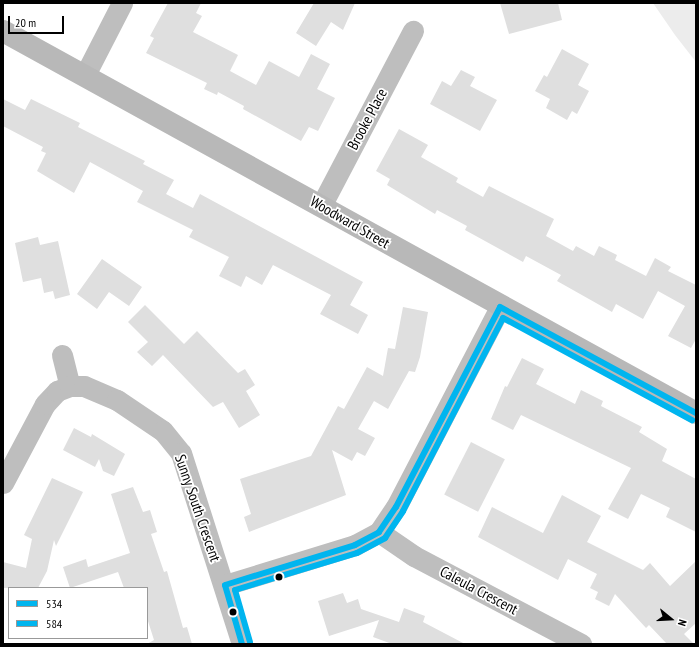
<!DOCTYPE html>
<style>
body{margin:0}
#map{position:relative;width:699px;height:647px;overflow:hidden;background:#fff;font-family:"PT Sans Narrow",sans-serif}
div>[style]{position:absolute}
.green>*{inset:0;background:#ececec}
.building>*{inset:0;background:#dfdfdf;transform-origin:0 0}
.street>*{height:21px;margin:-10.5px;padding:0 10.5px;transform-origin:10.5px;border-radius:10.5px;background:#bebebe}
.secondary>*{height:22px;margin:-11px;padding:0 11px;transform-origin:11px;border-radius:11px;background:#b8b8b8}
.bus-1>*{height:6px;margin:-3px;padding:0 3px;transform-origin:3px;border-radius:3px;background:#00b5ef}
.bus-2>*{height:6px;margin:-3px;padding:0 3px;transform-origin:3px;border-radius:3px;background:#00b5ef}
.dots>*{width:11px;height:11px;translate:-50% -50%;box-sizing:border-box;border:2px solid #fff;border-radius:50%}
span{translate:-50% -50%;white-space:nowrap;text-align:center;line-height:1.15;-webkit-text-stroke:3.5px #fff;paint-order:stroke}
.street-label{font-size:15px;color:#000}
.frame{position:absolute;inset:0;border:4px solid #000;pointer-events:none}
.legend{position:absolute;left:8px;top:587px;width:140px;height:52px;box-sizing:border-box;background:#fff;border:1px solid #999;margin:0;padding:5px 7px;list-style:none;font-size:12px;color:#000}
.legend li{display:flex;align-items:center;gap:8px;height:20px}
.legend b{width:20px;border:1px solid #999}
.north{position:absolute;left:651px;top:599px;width:40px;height:40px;-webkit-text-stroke:3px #fff;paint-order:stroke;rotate:108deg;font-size:11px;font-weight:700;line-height:16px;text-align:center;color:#000}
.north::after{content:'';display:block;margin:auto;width:14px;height:18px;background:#000;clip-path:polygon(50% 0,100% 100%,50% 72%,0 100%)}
.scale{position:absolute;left:8px;top:16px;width:56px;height:18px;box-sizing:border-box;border:2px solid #000;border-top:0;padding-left:5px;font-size:12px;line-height:14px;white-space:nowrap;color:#000;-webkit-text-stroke:3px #fff;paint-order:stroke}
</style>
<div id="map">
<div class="green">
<i style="clip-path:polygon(653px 3px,696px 3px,696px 62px,675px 35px)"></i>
</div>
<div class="building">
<i style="clip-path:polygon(168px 3px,201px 3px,196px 13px,202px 16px,193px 32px,238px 55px,230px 71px,256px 85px,269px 61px,299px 77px,311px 54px,330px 64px,317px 89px,335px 98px,318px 131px,309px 127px,301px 141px,243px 109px,244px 106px,218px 92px,217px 95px,204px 89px,207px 83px,146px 53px,154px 38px,150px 36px)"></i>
<i style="clip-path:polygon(314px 3px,355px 3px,343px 30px,331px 22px,316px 46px,296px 33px)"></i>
<i style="clip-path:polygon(500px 3px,558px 3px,562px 20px,509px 34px)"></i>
<i style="clip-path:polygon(562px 49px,589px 64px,578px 85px,589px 91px,577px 114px,572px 111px,567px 120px,546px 108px,550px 99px,535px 91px,544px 75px,547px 77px)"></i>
<i style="clip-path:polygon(461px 70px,475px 77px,470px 86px,497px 100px,480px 131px,430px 104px,442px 81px,451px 86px)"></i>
<i style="clip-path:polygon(3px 99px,25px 110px,31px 99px,80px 123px,78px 127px,145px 161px,143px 164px,174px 180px,166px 194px,193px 208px,200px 194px,363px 282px,350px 305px,368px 315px,358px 334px,320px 314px,331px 295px,273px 265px,262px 285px,246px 276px,241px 287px,219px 276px,229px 257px,189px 237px,193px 230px,137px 202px,143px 191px,90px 162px,74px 193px,37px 171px,46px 153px,41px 151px,43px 147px,3px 126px)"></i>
<i style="clip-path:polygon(399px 129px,428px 145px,421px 157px,458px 178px,456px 182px,483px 197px,489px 186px,554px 219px,546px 236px,573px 251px,576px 246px,594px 256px,599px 246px,617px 255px,615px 260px,646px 276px,655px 258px,671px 267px,668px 271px,696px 285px,696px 339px,691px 348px,668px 336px,685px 306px,658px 291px,643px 319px,616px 304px,612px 312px,557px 281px,561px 275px,526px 256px,523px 262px,465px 230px,467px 226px,437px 210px,435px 214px,387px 185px,390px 179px,376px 171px)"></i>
<i style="clip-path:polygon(38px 237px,40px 245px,58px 241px,70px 295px,55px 299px,53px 291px,44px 293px,41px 278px,23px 282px,15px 243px)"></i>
<i style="clip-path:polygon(102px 259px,142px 287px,129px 306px,109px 292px,97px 309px,77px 294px)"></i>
<i style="clip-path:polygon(145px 305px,184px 344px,197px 331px,238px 373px,245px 369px,255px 385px,246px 391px,260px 415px,239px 428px,223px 402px,213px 407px,163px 355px,152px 366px,137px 352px,148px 342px,128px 322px)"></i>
<i style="clip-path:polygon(403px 307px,428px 312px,420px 357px,415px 372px,409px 371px,388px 409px,374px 401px,358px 429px,375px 438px,365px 456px,357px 452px,352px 461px,332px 450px,346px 495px,249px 532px,244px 517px,251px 514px,240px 479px,311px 456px,338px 406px,344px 409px,367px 367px,383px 376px,388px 348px,395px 349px)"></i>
<i style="clip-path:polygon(522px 358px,544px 369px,536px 384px,575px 404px,581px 390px,603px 401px,601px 406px,642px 427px,639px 432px,667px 449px,662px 461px,696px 479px,696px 532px,666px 517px,670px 508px,641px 494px,628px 519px,608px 509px,631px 468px,521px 415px,513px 430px,491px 419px,505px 386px,507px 387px)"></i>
<i style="clip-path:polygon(74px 428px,91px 437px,92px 434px,125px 454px,114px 476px,103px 471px,99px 459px,95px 467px,63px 450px)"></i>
<i style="left:471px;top:442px;width:38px;height:59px;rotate:27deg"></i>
<i style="clip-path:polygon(52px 478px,83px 492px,56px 546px,54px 540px,47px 571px,38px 588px,3px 588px,3px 562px,26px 568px,32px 539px,24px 535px)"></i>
<i style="clip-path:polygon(133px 487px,143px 512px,150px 510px,157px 532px,151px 534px,164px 572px,167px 571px,183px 628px,187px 627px,192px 644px,147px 644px,154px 640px,147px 618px,147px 588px,124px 588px,118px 572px,70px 588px,63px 567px,86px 559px,88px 567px,130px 553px,111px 494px)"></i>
<i style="clip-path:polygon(562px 495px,601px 516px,587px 542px,643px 570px,650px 563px,670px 586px,696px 561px,696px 623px,684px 634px,694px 644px,667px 644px,649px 625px,646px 628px,615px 594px,609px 606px,595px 599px,598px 592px,590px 588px,597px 574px,568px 559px,558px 580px,478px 537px,492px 507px,543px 533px)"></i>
<i style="clip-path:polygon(343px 593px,347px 603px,358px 599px,361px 609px,399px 622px,404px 608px,425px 616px,423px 622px,465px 644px,392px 644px,373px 637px,379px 620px,329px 636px,318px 601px)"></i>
</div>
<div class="street">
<i style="left:85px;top:75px;width:81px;rotate:-62.8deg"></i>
<i style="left:321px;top:206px;width:198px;rotate:-62.3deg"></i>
<i style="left:62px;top:355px;width:32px;rotate:76deg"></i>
<i style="left:3px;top:483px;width:89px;rotate:-62deg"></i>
<i style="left:45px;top:404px;width:18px;rotate:-47deg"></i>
<i style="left:57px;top:391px;width:14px;rotate:-21deg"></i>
<i style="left:70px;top:386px;width:14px"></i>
<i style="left:84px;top:386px;width:36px;rotate:23deg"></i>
<i style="left:117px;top:400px;width:55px;rotate:34deg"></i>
<i style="left:163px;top:431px;width:28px;rotate:51deg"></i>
<i style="left:181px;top:453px;width:201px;rotate:72.3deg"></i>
<i style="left:379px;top:532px;width:42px;rotate:34.4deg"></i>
<i style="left:414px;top:556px;width:189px;rotate:27.8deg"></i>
<i style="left:225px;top:585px;width:136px;rotate:-17.1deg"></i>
<i style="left:355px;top:545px;width:27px;rotate:-28deg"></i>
<i style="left:379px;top:532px;width:30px;rotate:-56deg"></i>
<i style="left:396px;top:507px;width:225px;rotate:-62.5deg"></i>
</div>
<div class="secondary">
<i style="left:3px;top:31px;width:791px;rotate:28.86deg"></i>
</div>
<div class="bus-1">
<i style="left:242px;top:644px;width:61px;rotate:-106.1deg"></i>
<i style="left:225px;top:585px;width:136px;rotate:-17.1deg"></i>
<i style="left:355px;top:545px;width:27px;rotate:-28deg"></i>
<i style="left:379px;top:532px;width:30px;rotate:-56deg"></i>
<i style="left:396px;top:507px;width:225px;rotate:-62.5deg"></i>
<i style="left:500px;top:307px;width:223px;rotate:28.4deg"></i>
</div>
<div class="bus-2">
<i style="left:250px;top:642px;width:54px;rotate:-106.1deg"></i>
<i style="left:235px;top:590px;width:127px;rotate:-16.9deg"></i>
<i style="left:357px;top:553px;width:32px;rotate:-28deg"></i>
<i style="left:385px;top:538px;width:32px;rotate:-56deg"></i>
<i style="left:403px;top:511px;width:217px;rotate:-62.6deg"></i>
<i style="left:503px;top:318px;width:215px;rotate:28.4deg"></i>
</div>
<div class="dots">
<i style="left:279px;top:577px;background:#000"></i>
<i style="left:233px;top:612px;background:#000"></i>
</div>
<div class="street-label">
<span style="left:367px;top:119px;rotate:-62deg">Brooke Place</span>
<span style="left:350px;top:222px;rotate:30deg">Woodward Street</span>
<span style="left:198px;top:508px;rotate:71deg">Sunny South Crescent</span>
<span style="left:479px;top:590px;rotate:28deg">Caleula Crescent</span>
</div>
<div class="frame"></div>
<ul class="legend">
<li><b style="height:5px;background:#00b5ef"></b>534</li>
<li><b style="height:5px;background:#00b5ef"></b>584</li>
</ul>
<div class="north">N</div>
<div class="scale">20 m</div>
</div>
